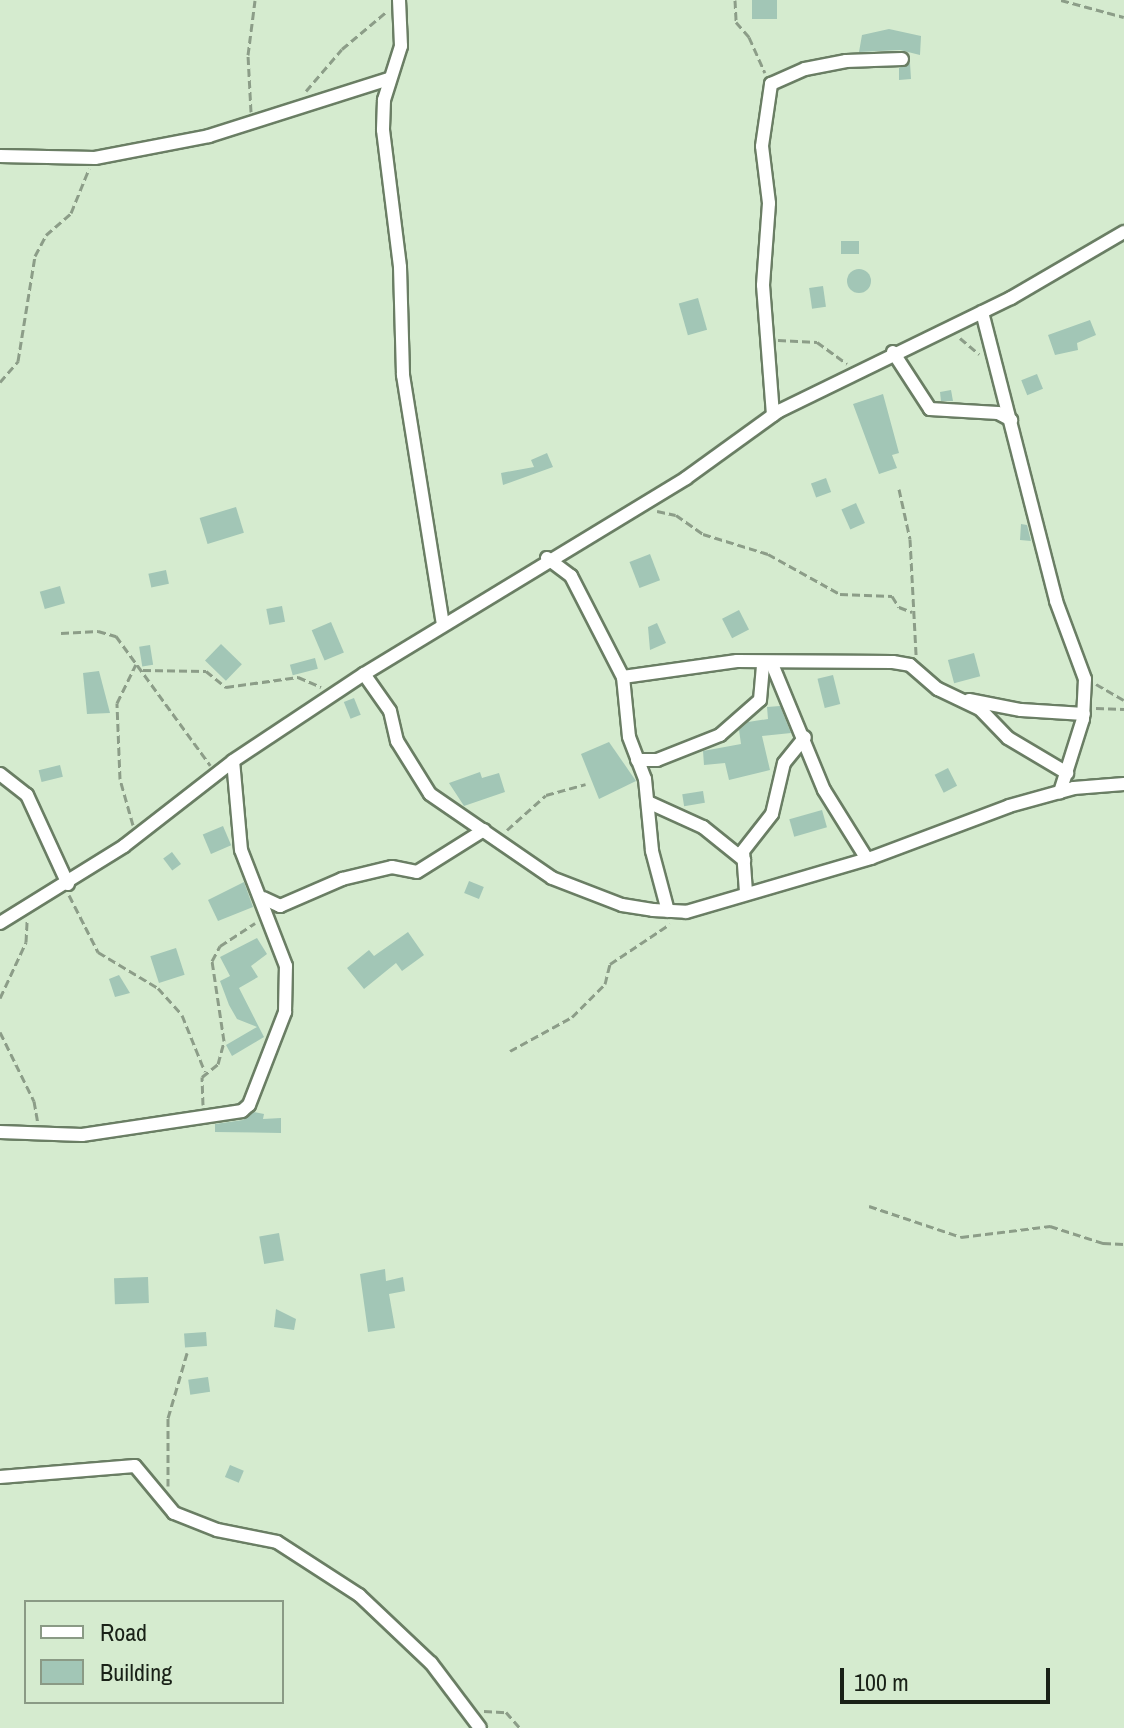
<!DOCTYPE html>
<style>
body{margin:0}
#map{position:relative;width:1124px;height:1728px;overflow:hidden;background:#d5ebcf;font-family:"Archivo Narrow",sans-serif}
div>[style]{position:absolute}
.building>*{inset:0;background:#a2c6b6;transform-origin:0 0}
.round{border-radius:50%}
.path>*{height:3px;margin-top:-1.5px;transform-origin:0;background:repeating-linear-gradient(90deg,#8c9d88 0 8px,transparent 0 12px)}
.roads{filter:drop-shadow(2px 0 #6a7e64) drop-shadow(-2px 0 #6a7e64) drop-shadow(0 2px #6a7e64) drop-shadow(0 -2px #6a7e64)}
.street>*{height:12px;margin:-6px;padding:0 6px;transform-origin:6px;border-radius:6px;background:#fff}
span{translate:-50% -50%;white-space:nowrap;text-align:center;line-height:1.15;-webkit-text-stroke:8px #d5ebcf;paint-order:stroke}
.legend{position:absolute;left:24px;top:1600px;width:260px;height:104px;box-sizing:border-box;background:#d5ebcf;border:2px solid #8a9a85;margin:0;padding:10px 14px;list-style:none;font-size:24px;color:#192117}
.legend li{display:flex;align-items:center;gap:16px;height:40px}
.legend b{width:40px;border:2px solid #8a9a85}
.scale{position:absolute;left:840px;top:1668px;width:210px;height:36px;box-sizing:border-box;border:4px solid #192117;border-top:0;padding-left:10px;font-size:24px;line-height:28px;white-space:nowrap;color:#192117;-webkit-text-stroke:6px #d5ebcf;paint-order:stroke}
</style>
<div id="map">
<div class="building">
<i style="left:752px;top:0;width:25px;height:19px"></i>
<i style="clip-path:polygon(889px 29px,921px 36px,920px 55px,900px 50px,859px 52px,862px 35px)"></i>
<i style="clip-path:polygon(910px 63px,911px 79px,899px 80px,899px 68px)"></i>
<i style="left:841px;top:241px;width:18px;height:13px"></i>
<i class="round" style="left:847px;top:269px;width:24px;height:24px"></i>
<i style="left:823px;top:286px;width:21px;height:14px;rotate:82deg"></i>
<i style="left:698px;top:298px;width:33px;height:20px;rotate:74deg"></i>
<i style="clip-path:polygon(1090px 320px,1096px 335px,1077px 343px,1078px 350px,1055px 355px,1048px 335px)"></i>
<i style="left:1037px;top:374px;width:16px;height:17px;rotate:68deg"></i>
<i style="clip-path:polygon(951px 390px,953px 401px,941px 401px,940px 392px)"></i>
<i style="clip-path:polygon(883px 394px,899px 453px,892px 455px,897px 468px,879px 474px,853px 404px)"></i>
<i style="clip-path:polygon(547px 453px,553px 467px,503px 485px,501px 473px,534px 467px,531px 460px)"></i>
<i style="left:826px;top:478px;width:15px;height:16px;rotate:70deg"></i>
<i style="left:856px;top:503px;width:22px;height:16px;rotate:66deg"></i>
<i style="left:236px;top:507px;width:27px;height:38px;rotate:73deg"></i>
<i style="clip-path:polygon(1021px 524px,1027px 525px,1031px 541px,1020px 540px)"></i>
<i style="left:650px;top:554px;width:28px;height:22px;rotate:69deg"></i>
<i style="left:166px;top:570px;width:14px;height:18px;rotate:78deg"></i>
<i style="left:60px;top:586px;width:18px;height:21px;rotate:74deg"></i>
<i style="left:282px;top:606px;width:16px;height:16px;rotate:79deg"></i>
<i style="left:739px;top:610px;width:22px;height:19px;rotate:63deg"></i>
<i style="left:331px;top:622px;width:33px;height:21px;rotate:67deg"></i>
<i style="clip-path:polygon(657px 623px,666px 643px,650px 650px,648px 627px)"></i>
<i style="left:221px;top:644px;width:29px;height:23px;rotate:44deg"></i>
<i style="left:150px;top:645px;width:20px;height:11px;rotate:81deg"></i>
<i style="left:974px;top:653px;width:24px;height:27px;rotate:75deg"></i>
<i style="left:315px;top:658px;width:11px;height:26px;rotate:75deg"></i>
<i style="clip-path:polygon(99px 671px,110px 713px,87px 714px,83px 673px)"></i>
<i style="left:833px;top:675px;width:30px;height:16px;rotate:76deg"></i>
<i style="left:354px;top:698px;width:18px;height:11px;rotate:68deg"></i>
<i style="clip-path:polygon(780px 706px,791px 733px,762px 736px,770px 770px,729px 780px,725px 763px,704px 765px,703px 751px,741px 744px,739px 730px,748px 722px,768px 719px,767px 707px)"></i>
<i style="clip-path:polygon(609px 742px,636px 781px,599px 799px,581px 754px)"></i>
<i style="left:60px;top:765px;width:12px;height:22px;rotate:76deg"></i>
<i style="left:948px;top:768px;width:20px;height:15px;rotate:63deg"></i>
<i style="clip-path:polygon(480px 772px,482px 778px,499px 773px,505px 792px,464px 806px,449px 783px)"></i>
<i style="left:703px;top:791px;width:12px;height:21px;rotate:81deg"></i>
<i style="left:822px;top:810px;width:18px;height:34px;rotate:74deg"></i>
<i style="left:223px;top:826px;width:21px;height:22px;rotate:67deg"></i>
<i style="left:172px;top:852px;width:15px;height:11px;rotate:53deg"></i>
<i style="left:469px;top:881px;width:16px;height:13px;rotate:22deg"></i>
<i style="clip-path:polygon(244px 882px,253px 907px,218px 921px,208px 900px)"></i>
<i style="clip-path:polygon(408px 932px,424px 955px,402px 971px,396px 963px,364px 989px,347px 968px,369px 950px,374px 956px)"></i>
<i style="clip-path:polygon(257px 938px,267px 954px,251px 966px,258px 977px,239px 988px,264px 1037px,232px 1056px,226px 1045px,257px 1027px,237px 1019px,229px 1005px,220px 981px,230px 976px,220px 957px)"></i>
<i style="left:176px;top:948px;width:28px;height:27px;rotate:72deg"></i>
<i style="clip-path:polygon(119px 975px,130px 993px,115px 997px,109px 979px)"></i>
<i style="clip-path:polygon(254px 1112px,264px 1114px,263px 1119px,281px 1118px,281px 1133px,215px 1132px,215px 1124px,243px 1120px)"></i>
<i style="left:279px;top:1233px;width:28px;height:20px;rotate:80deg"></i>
<i style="clip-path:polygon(385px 1269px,386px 1281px,403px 1277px,405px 1291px,389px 1294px,395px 1328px,368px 1332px,360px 1274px)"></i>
<i style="left:148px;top:1277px;width:26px;height:34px;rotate:88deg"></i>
<i style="clip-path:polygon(276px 1309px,296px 1319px,294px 1330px,274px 1327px)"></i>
<i style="left:206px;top:1332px;width:14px;height:22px;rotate:86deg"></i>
<i style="left:208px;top:1377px;width:15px;height:20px;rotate:82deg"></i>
<i style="left:230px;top:1465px;width:15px;height:13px;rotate:23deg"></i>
</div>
<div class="path">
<i style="left:735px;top:0;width:22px;rotate:87deg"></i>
<i style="left:736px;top:22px;width:20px;rotate:49deg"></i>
<i style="left:749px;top:37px;width:39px;rotate:66deg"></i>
<i style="left:1061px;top:0;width:65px;rotate:15.1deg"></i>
<i style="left:306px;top:91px;width:55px;rotate:-49.4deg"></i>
<i style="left:342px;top:49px;width:57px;rotate:-40.1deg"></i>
<i style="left:251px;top:112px;width:57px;rotate:-93deg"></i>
<i style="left:248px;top:55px;width:55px;rotate:-82.7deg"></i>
<i style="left:960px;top:338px;width:25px;rotate:40deg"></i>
<i style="left:778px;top:340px;width:39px;rotate:3deg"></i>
<i style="left:817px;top:342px;width:37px;rotate:36deg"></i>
<i style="left:0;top:382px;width:28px;rotate:-49deg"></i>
<i style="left:18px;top:361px;width:106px;rotate:-80.8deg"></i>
<i style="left:35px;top:256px;width:24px;rotate:-62deg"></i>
<i style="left:46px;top:235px;width:33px;rotate:-41deg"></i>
<i style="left:71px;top:213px;width:48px;rotate:-67.8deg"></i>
<i style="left:899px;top:489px;width:51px;rotate:77.6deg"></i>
<i style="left:910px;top:539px;width:116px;rotate:87deg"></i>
<i style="left:657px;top:511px;width:19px;rotate:12deg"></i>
<i style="left:676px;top:515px;width:33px;rotate:35deg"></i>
<i style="left:703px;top:534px;width:68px;rotate:17.1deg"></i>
<i style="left:768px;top:554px;width:82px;rotate:29.1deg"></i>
<i style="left:840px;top:594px;width:52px;rotate:2.2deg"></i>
<i style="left:892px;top:596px;width:13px;rotate:58deg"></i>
<i style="left:899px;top:607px;width:14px;rotate:21deg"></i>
<i style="left:61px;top:633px;width:37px;rotate:-3deg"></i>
<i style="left:98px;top:631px;width:19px;rotate:16deg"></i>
<i style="left:116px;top:636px;width:160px;rotate:53.9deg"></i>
<i style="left:143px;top:670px;width:63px;rotate:0.9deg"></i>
<i style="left:206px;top:671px;width:26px;rotate:39deg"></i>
<i style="left:226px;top:687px;width:73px;rotate:-7.9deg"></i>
<i style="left:298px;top:677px;width:25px;rotate:23deg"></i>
<i style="left:1096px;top:684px;width:32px;rotate:30deg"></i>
<i style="left:1096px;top:708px;width:28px;rotate:2deg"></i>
<i style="left:133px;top:825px;width:48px;rotate:-105.8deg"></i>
<i style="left:120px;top:779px;width:76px;rotate:-92.3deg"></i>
<i style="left:117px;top:703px;width:43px;rotate:-64deg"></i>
<i style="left:507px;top:830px;width:52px;rotate:-41.9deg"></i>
<i style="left:546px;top:795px;width:41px;rotate:-15.4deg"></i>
<i style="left:69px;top:895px;width:64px;rotate:63deg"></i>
<i style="left:98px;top:952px;width:70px;rotate:31deg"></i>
<i style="left:158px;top:988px;width:36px;rotate:48deg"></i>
<i style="left:182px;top:1015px;width:61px;rotate:68deg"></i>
<i style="left:0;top:998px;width:62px;rotate:-65.1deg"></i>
<i style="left:26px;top:942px;width:22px;rotate:-87deg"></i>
<i style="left:0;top:1032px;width:77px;rotate:63.8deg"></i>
<i style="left:34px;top:1101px;width:22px;rotate:80deg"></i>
<i style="left:510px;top:1051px;width:71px;rotate:-28.7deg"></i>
<i style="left:572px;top:1017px;width:47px;rotate:-45deg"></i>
<i style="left:605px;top:984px;width:21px;rotate:-76deg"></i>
<i style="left:610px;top:964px;width:72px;rotate:-33.7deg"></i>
<i style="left:203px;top:1105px;width:28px;rotate:-92deg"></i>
<i style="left:202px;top:1077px;width:21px;rotate:-39deg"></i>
<i style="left:218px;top:1064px;width:24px;rotate:-75deg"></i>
<i style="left:224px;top:1041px;width:81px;rotate:-98.5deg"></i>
<i style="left:212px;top:961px;width:17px;rotate:-62deg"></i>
<i style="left:220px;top:946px;width:42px;rotate:-33.3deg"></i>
<i style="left:869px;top:1206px;width:97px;rotate:18.6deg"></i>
<i style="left:961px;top:1237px;width:90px;rotate:-7deg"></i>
<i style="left:1050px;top:1226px;width:56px;rotate:17.8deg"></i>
<i style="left:1103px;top:1243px;width:21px;rotate:3deg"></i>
<i style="left:168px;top:1486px;width:68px;rotate:-90deg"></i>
<i style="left:168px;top:1418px;width:68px;rotate:-73.7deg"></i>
<i style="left:484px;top:1711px;width:22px;rotate:3deg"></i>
<i style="left:506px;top:1712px;width:21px;rotate:49deg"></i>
</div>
<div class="roads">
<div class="street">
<i style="left:399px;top:0;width:46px;rotate:87.5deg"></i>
<i style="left:401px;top:46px;width:57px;rotate:107.5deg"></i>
<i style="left:384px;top:100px;width:30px;rotate:92deg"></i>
<i style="left:383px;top:130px;width:138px;rotate:82.9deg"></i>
<i style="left:400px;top:267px;width:108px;rotate:88.4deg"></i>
<i style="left:403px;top:375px;width:252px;rotate:80.9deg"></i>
<i style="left:0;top:156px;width:95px;rotate:1.2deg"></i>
<i style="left:95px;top:158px;width:116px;rotate:-10.9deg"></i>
<i style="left:209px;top:136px;width:189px;rotate:-17.6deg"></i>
<i style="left:982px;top:312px;width:298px;rotate:75.6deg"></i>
<i style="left:1056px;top:601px;width:83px;rotate:69.6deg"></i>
<i style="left:1085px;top:679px;width:40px;rotate:92.9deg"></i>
<i style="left:1083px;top:719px;width:77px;rotate:107.5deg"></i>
<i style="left:893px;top:352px;width:68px;rotate:57deg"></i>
<i style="left:930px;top:409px;width:68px;rotate:3.4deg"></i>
<i style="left:998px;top:413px;width:15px;rotate:28deg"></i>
<i style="left:773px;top:415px;width:130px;rotate:-94.4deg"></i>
<i style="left:763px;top:285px;width:82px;rotate:-85.8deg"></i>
<i style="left:769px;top:203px;width:57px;rotate:-97deg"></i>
<i style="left:762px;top:146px;width:63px;rotate:-81.7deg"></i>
<i style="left:771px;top:84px;width:37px;rotate:-24deg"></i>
<i style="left:805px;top:69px;width:42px;rotate:-11deg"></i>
<i style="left:846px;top:61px;width:56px;rotate:-2deg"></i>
<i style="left:547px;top:558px;width:30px;rotate:37deg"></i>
<i style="left:571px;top:576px;width:114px;rotate:62.8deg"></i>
<i style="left:623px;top:677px;width:60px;rotate:84.3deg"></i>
<i style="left:629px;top:737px;width:45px;rotate:69.1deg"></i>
<i style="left:645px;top:779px;width:72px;rotate:84.4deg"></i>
<i style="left:652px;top:851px;width:62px;rotate:75.1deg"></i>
<i style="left:772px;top:664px;width:136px;rotate:67.6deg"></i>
<i style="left:824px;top:790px;width:81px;rotate:58.1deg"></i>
<i style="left:364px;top:674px;width:45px;rotate:54.9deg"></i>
<i style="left:390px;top:711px;width:31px;rotate:77deg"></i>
<i style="left:397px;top:741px;width:62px;rotate:58.1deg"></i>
<i style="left:430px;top:794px;width:148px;rotate:34.5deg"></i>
<i style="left:552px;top:878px;width:75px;rotate:21.1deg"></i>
<i style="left:622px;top:905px;width:31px;rotate:9deg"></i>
<i style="left:653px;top:910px;width:33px;rotate:3deg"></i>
<i style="left:686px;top:912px;width:193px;rotate:-16.3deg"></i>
<i style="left:871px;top:858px;width:147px;rotate:-20.6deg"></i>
<i style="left:1009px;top:806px;width:67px;rotate:-15.5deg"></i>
<i style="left:1074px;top:788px;width:50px;rotate:-4.6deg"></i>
<i style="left:623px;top:677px;width:115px;rotate:-8deg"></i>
<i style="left:737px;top:661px;width:156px;rotate:0.4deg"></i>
<i style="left:893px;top:662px;width:17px;rotate:10deg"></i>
<i style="left:910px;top:665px;width:37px;rotate:41deg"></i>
<i style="left:938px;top:689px;width:47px;rotate:25.5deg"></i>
<i style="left:980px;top:709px;width:40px;rotate:46deg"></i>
<i style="left:1008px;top:738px;width:69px;rotate:30.7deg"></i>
<i style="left:969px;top:700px;width:53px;rotate:10.9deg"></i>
<i style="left:1021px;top:710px;width:63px;rotate:3.6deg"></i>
<i style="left:637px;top:760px;width:20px"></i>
<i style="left:657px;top:760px;width:68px;rotate:-21.6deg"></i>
<i style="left:720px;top:735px;width:53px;rotate:-41.2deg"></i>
<i style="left:760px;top:700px;width:36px;rotate:-85deg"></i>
<i style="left:0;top:774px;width:34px;rotate:38deg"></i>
<i style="left:27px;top:795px;width:98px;rotate:65.3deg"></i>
<i style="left:650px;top:803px;width:58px;rotate:24.4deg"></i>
<i style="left:703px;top:827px;width:53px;rotate:38.8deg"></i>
<i style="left:746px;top:892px;width:41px;rotate:-94.2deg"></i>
<i style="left:743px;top:851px;width:47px;rotate:-51.9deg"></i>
<i style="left:772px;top:814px;width:52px;rotate:-76.8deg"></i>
<i style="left:784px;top:763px;width:33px;rotate:-51deg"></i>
<i style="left:263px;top:898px;width:19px;rotate:25deg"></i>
<i style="left:280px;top:906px;width:68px;rotate:-23.5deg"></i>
<i style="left:342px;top:879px;width:51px;rotate:-13.5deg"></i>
<i style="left:392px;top:867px;width:25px;rotate:11deg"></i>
<i style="left:417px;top:872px;width:79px;rotate:-32.1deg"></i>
<i style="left:0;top:923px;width:146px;rotate:-31.8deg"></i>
<i style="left:124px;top:846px;width:138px;rotate:-37.9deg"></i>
<i style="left:233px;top:761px;width:157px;rotate:-33.6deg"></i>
<i style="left:364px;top:674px;width:377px;rotate:-31.3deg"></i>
<i style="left:686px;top:478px;width:115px;rotate:-35.8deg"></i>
<i style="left:779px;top:411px;width:258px;rotate:-26deg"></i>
<i style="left:1011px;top:298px;width:131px;rotate:-30.3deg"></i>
<i style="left:0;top:1132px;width:82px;rotate:2.1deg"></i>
<i style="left:82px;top:1135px;width:162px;rotate:-8.5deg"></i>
<i style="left:242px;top:1111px;width:9px;rotate:-41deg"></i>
<i style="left:249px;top:1105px;width:100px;rotate:-68.8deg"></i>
<i style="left:285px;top:1012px;width:46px;rotate:-88.8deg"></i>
<i style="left:286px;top:966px;width:124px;rotate:-111.2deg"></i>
<i style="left:241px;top:850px;width:89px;rotate:-95.1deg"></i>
<i style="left:0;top:1477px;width:135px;rotate:-4.7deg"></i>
<i style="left:135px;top:1466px;width:61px;rotate:50.3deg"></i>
<i style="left:174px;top:1513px;width:46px;rotate:21.6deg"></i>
<i style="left:217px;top:1530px;width:61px;rotate:11.3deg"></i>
<i style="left:277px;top:1542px;width:98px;rotate:32.9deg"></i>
<i style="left:359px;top:1595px;width:99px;rotate:43.4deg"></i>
<i style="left:431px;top:1663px;width:81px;rotate:53deg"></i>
</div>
</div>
<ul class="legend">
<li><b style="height:10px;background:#fff"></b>Road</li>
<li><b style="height:22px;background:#a2c6b6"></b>Building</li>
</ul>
<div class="scale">100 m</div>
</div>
